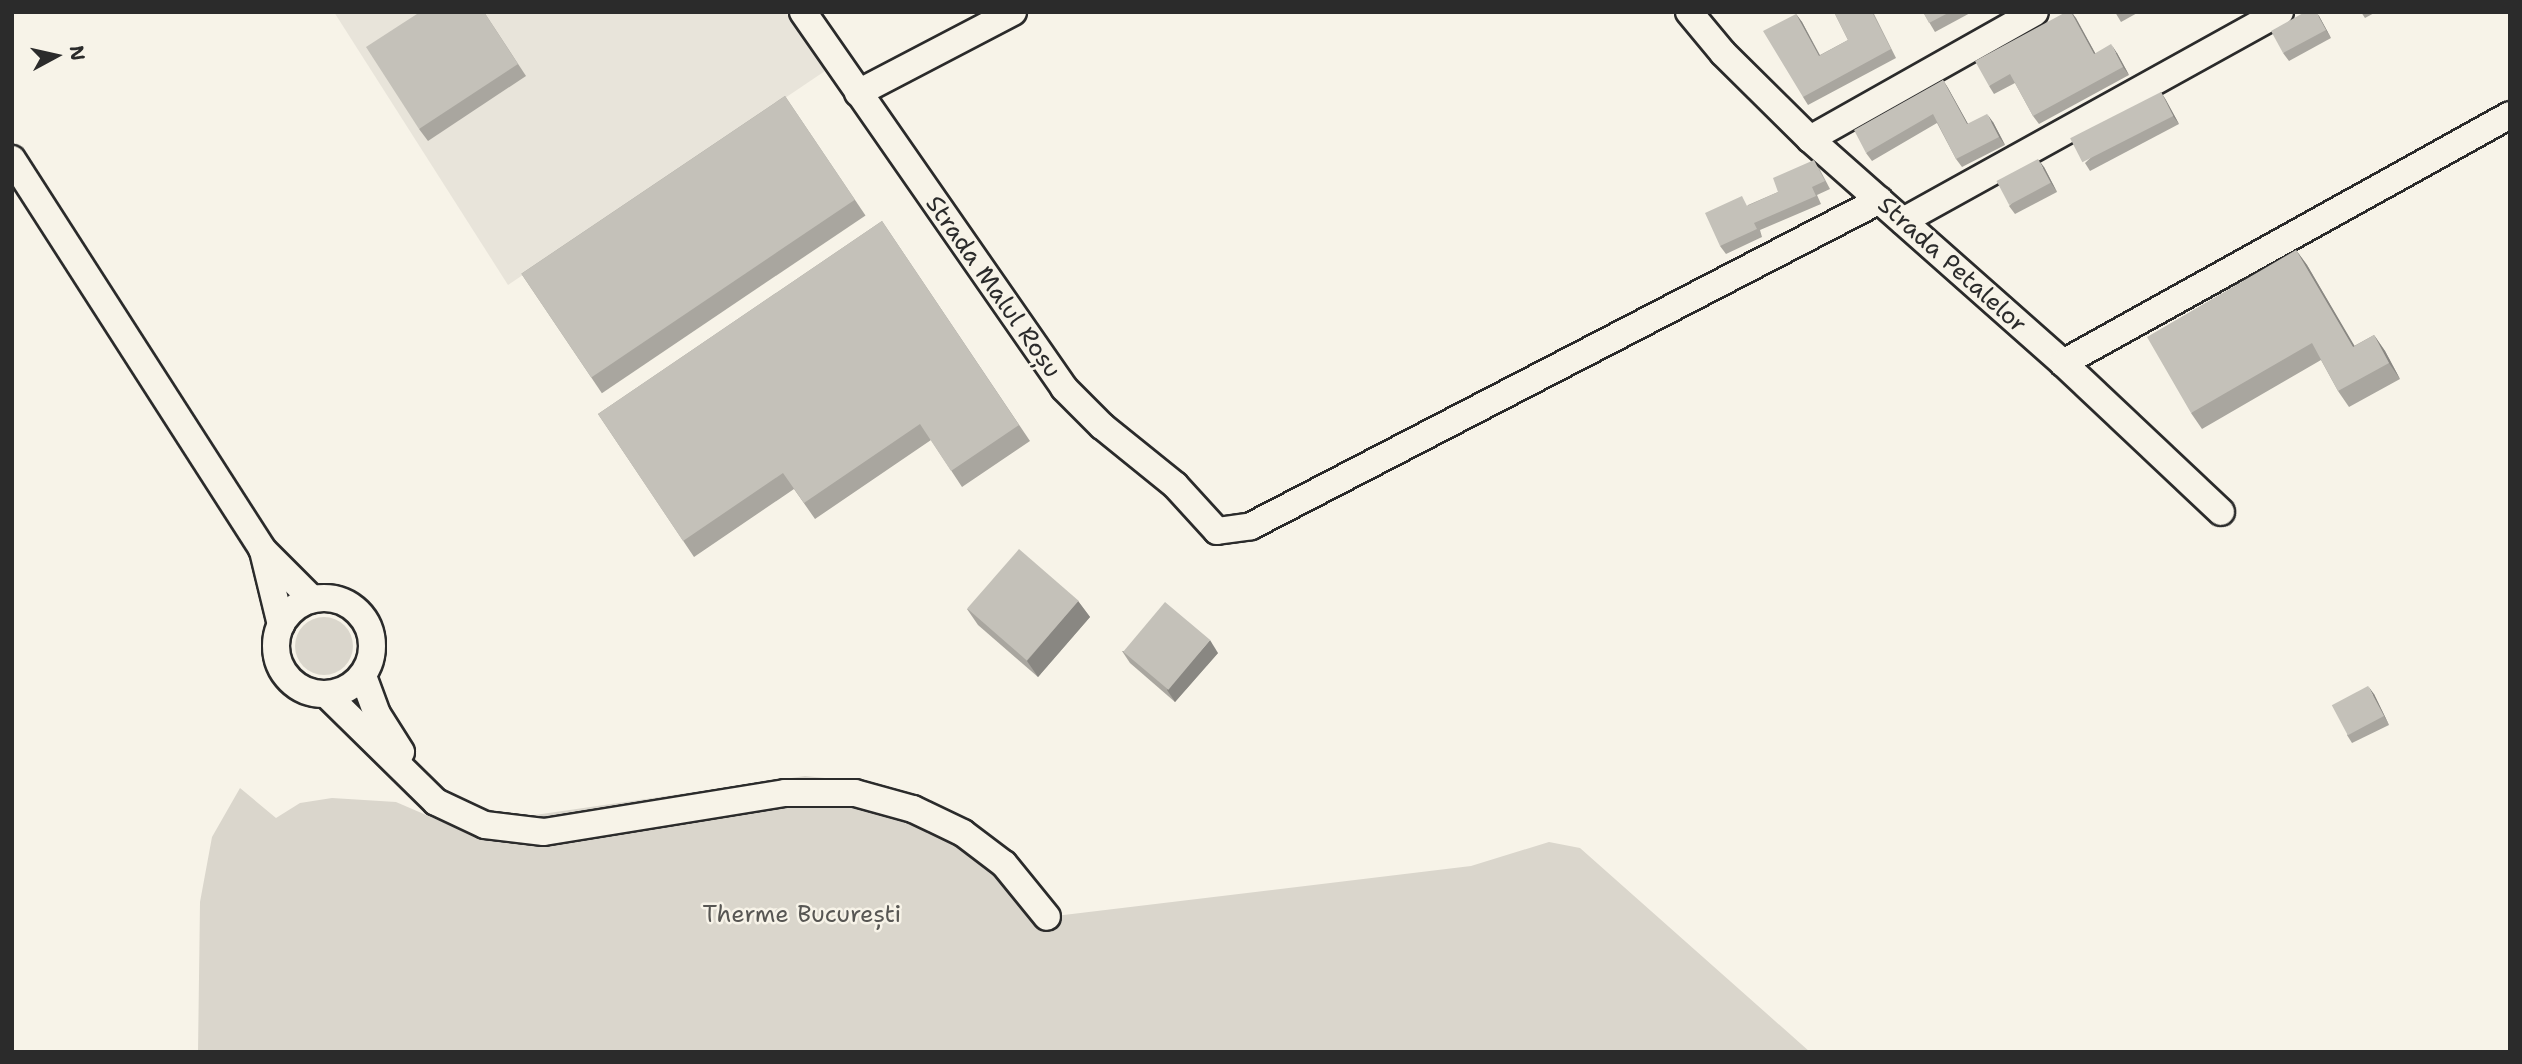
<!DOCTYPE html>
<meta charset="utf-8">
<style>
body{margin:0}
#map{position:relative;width:2522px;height:1064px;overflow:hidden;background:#f7f3e8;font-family:"Shantell Sans",sans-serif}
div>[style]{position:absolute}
.built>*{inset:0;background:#e8e4da}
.green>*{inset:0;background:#dad6cc}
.round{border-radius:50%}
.roads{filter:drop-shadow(2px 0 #2b2b2b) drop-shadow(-2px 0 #2b2b2b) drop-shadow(0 2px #2b2b2b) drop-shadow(0 -2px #2b2b2b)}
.minor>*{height:26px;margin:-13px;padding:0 13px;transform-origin:13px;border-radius:13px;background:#f7f3e8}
.minor>.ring{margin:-13px;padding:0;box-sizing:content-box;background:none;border:26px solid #f7f3e8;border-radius:50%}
.wall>*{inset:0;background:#a9a69f;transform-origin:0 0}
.shaded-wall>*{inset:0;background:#898782}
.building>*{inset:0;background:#c4c1b9;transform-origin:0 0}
span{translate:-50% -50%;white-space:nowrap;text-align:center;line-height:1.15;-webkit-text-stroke:5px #f7f3e8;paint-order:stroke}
.street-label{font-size:24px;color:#2b2b2b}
.park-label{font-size:24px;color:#575653}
.frame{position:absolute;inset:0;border:14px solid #2b2b2b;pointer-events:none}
.north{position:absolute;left:21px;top:21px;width:70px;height:70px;-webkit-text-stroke:5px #f7f3e8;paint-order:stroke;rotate:82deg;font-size:19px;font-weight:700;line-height:28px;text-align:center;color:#2b2b2b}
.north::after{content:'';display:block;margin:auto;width:24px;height:32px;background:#2b2b2b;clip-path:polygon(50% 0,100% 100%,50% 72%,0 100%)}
</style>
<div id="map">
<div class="built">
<i style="clip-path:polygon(334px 12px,786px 12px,825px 71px,508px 285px)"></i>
</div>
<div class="green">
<i class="round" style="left:295px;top:617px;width:58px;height:58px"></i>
<i style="clip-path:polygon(805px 776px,865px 782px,900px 793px,1047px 917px,1471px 866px,1549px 842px,1580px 848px,1810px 1052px,198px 1052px,200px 902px,212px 837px,240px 788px,276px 818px,300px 803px,332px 798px,396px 802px,447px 824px,466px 801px,514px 818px)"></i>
</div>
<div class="roads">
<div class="minor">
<i style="left:803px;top:12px;width:458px;rotate:55.2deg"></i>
<i style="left:1064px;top:388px;width:54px;rotate:45deg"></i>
<i style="left:1102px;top:426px;width:94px;rotate:38.9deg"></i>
<i style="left:1175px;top:485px;width:62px;rotate:47.6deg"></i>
<i style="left:1217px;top:531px;width:34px;rotate:-8deg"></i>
<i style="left:1251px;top:526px;width:708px;rotate:-27.4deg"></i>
<i style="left:1689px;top:12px;width:53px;rotate:50.3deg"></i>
<i style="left:1723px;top:53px;width:122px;rotate:44.7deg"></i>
<i style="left:1810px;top:139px;width:338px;rotate:41.5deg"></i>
<i style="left:2063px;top:363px;width:217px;rotate:43.3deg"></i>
<i style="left:858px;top:93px;width:175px;rotate:-27.6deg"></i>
<i style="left:1810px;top:139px;width:258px;rotate:-29.4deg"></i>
<i style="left:12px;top:159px;width:463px;rotate:57.3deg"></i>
<i style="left:262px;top:549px;width:71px;rotate:45deg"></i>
<i style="left:1903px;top:221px;width:431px;rotate:-29deg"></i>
<i style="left:2063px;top:363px;width:511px;rotate:-29.02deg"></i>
<i style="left:263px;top:551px;width:76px;rotate:76.3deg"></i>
<i class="ring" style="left:276px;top:598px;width:70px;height:70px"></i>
<i style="left:363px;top:676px;width:40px;rotate:69.8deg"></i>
<i style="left:377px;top:714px;width:45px;rotate:57.7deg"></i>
<i style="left:328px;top:696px;width:151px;rotate:44.5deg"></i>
<i style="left:436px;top:802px;width:54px;rotate:25.1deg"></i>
<i style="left:485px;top:825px;width:59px;rotate:6.8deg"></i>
<i style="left:544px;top:832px;width:244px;rotate:-9.2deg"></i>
<i style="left:785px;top:793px;width:70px"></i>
<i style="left:855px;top:793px;width:60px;rotate:15.4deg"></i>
<i style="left:913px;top:809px;width:55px;rotate:25.6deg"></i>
<i style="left:963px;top:833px;width:51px;rotate:37.1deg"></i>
<i style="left:1004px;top:864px;width:68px;rotate:50.9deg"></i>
</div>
</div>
<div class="wall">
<i style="clip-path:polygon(484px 12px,526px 76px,428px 141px,419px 129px)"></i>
<i style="clip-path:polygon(1834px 12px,1873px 12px,1896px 58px,1808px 105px,1803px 97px,1796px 14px,1802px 22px,1820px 55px,1848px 40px)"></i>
<i style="clip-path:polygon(1923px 12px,1972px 12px,1935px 32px)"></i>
<i style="clip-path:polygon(2072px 12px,2095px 53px,2117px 53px,2129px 75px,2039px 124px,2033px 116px,2015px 83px,1994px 94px,1989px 86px)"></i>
<i style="clip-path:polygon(2115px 12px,2139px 12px,2121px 22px)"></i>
<i style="clip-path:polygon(2361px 12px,2376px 12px,2365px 18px)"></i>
<i style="clip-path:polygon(2319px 16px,2331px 38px,2289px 61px,2283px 53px)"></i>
<i style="clip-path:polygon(1943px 80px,1948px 88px,1968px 124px,1993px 122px,2005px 145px,1962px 167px,1956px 159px,1937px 123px,1872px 161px,1866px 153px)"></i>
<i style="clip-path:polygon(2161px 92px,2179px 124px,2090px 171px,2085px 163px)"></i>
<i style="left:785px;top:96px;width:144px;height:318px;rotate:56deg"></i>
<i style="clip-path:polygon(2044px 167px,2057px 192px,2015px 214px,2009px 206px)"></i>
<i style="clip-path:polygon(1819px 168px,1830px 189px,1817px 195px,1821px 204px,1760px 230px,1762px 237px,1726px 254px,1720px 246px,1748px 205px,1778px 192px)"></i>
<i style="clip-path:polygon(882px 221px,1030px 441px,962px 487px,931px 440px,815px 519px,794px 489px,694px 557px,598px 414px)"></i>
<i style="clip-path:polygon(2296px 250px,2307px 265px,2354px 346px,2374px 335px,2385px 351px,2400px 379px,2349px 407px,2338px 391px,2321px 360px,2202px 429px,2191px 413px)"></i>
<i style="clip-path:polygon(1078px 601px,1090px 617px,1038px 677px,978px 625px,967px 609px)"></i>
<i style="clip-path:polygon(1122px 651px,1218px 653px,1175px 702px,1130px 663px)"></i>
<i style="clip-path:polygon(2374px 694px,2389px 725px,2352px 743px,2347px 735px)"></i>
</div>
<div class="shaded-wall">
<i style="clip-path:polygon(2071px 12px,2076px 18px,2100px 62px,2094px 54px)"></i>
<i style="clip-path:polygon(2316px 12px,2319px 16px,2331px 38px,2326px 30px)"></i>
<i style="clip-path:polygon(1796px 14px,1802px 22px,1824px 64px,1819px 56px)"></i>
<i style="clip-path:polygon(2111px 44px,2117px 53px,2129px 75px,2123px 67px)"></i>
<i style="clip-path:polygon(1943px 80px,1948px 88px,1973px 133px,1967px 124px)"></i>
<i style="clip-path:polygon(2161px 92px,2166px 100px,2179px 124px,2173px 116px)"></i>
<i style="clip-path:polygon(1987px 114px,1993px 122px,2005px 145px,1999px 137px)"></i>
<i style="clip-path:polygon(2038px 159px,2044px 167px,2057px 192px,2051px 183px)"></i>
<i style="clip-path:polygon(2296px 250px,2307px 265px,2364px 362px,2353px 347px)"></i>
<i style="clip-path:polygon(2374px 335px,2385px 351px,2400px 379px,2389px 363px)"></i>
<i style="clip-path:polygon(1078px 601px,1090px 617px,1038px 677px,1027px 661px)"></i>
<i style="clip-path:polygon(1210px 640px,1218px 653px,1175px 702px,1167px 690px)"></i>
<i style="clip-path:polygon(2368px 686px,2374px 694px,2389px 725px,2384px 716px)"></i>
</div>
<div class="building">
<i style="clip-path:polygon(420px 12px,484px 12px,518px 64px,419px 129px,366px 47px)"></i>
<i style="clip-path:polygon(1834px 12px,1872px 12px,1891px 49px,1803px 97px,1763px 31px,1796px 14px,1819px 56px,1848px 40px)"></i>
<i style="clip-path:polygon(1923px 12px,1950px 12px,1929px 23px)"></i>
<i style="clip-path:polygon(2066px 12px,2071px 12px,2094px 54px,2111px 44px,2123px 67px,2033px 116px,2010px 74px,1989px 86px,1975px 61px)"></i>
<i style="clip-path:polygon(2305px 12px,2316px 12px,2326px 30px,2283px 53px,2271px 31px)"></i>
<i style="clip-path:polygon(1943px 80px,1967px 124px,1987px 114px,1999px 137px,1956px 159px,1933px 114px,1866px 153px,1854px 130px)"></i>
<i style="left:2161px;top:92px;width:27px;height:102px;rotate:63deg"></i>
<i style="left:785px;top:96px;width:125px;height:318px;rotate:56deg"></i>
<i style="left:2038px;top:159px;width:27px;height:47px;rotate:62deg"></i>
<i style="clip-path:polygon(1814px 160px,1825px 181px,1812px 187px,1816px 196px,1754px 223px,1757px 229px,1720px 246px,1705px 213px,1742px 196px,1747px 206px,1778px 192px,1773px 178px)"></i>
<i style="clip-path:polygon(882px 221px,1019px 425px,951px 471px,920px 424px,804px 503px,783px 473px,683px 541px,598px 414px)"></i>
<i style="clip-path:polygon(2296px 250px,2353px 347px,2374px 335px,2389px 363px,2338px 391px,2312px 343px,2191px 413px,2147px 337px)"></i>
<i style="left:1019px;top:549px;width:79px;height:79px;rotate:41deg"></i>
<i style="left:1165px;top:602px;width:59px;height:65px;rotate:40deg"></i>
<i style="left:2368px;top:686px;width:34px;height:41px;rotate:62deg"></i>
</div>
<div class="street-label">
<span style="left:1952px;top:265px;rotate:42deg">Strada Petalelor</span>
<span style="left:993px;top:287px;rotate:55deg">Strada Malul Roșu</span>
</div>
<div class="park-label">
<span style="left:802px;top:915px">Therme București</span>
</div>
<div class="frame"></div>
<div class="north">N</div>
</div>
